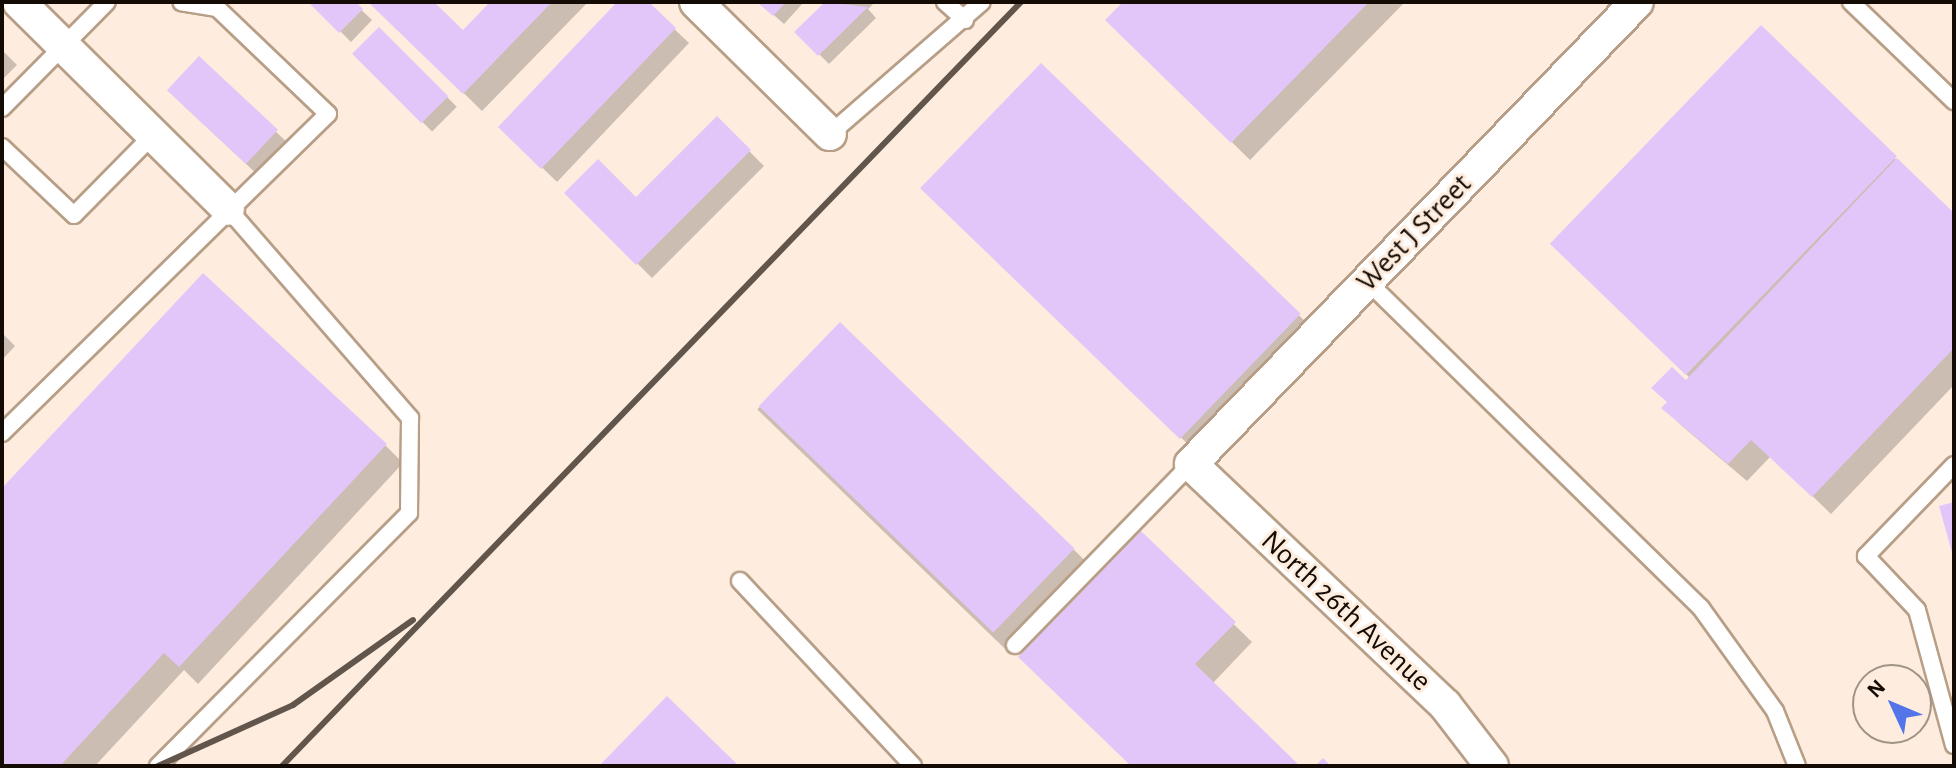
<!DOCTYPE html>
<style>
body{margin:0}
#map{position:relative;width:1956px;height:768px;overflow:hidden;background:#feedde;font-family:"Alegreya Sans",sans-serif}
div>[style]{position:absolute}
.shadow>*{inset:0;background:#0003;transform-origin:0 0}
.building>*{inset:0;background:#e2c6fa;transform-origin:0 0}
.roads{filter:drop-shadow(2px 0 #b89e86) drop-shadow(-2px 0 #b89e86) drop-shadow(0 2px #b89e86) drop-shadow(0 -2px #b89e86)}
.lane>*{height:16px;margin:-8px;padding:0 8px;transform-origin:8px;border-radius:8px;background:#fff}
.street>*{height:32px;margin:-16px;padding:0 16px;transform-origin:16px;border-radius:16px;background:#fff}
.rail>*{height:6px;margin:-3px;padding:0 3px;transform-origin:3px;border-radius:3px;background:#61554c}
span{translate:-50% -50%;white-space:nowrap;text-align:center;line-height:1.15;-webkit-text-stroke:6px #feedde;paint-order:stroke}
.street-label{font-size:30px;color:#140b04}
.frame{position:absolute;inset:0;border:4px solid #140b04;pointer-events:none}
.north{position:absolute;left:1852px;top:664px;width:80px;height:80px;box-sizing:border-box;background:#feedde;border:2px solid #a09387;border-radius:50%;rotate:314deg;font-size:22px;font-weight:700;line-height:32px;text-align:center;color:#140b04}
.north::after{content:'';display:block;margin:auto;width:28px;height:36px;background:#5375e9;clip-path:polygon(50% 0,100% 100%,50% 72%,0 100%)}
</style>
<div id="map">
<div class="shadow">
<i style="clip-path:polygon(311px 2px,353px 2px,372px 20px,351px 42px)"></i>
<i style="clip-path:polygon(371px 2px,431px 2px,463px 33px,493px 2px,588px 2px,482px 111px)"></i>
<i style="clip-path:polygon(620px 2px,646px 2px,689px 43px,557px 182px,501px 127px)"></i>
<i style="clip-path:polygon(759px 2px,804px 2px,784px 24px)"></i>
<i style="clip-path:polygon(828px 2px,875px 2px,868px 9px,876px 18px,829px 64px,797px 32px)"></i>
<i style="clip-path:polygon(1126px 2px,1405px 2px,1250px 160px,1108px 20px)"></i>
<i style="clip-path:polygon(1761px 28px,1954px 216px,1954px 385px,1831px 514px,1771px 456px,1747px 481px,1682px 426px,1664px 408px,1690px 378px,1552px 244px)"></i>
<i style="left:379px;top:29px;width:110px;height:35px;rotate:45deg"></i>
<i style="clip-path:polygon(2px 50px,17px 65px,2px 80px)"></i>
<i style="clip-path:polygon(199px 59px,291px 146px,261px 178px,184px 106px)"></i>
<i style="left:1041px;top:66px;width:385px;height:170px;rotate:44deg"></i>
<i style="clip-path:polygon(717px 119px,764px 166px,652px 278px,567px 193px,636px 200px)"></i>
<i style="left:840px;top:324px;width:351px;height:119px;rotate:44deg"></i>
<i style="clip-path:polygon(2px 333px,15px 346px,2px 360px)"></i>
<i style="clip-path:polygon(385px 445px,403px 463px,198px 684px,184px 670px,95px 766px,2px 766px,2px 491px)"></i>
<i style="clip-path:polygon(1141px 534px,1252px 642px,1212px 684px,1297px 766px,1133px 766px)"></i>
</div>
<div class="building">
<i style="clip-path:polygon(308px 2px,356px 2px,363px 9px,339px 33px)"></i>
<i style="clip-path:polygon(368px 2px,434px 2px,463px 30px,490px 2px,552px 2px,463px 94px)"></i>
<i style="clip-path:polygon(617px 2px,649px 2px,676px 28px,541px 169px,498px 127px)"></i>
<i style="clip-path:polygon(757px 2px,786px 2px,773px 16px)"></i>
<i style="clip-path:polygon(825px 2px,868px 7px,818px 56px,794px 32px)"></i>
<i style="clip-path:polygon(1123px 2px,1369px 2px,1231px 143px,1105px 20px)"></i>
<i style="left:1761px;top:25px;width:189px;height:304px;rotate:44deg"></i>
<i style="left:379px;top:27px;width:98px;height:38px;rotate:45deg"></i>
<i style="left:199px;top:56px;width:108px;height:47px;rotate:43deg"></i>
<i style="left:1041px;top:63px;width:361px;height:174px;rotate:44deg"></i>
<i style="clip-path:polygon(717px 116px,751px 150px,636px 265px,564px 193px,598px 159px,636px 197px)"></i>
<i style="clip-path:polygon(1897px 158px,1954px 213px,1954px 348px,1812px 497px,1751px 440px,1728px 464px,1661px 408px,1667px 402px,1651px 388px,1672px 367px,1686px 380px)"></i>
<i style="clip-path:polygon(203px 273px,387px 444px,179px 667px,164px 653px,60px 766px,2px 766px,2px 488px)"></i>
<i style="left:840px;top:322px;width:326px;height:117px;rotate:44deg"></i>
<i style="clip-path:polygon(1954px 502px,1954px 556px,1953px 556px,1939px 506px)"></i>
<i style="clip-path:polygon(1141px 531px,1236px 622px,1195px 664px,1300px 766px,1131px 766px,1018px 657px)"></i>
<i style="clip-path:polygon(667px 696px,739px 766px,599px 766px)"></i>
<i style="clip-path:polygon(1323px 758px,1331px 766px,1315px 766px)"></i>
</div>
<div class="roads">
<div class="lane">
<i style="left:945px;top:2px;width:27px;rotate:42deg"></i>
<i style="left:1851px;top:2px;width:143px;rotate:43.9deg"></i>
<i style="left:2px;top:108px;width:149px;rotate:-45.3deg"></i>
<i style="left:830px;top:134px;width:201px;rotate:-41deg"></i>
<i style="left:2px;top:147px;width:99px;rotate:43.4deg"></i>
<i style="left:74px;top:215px;width:114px;rotate:-45.4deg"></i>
<i style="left:1367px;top:281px;width:467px;rotate:44.4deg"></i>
<i style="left:1701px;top:608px;width:127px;rotate:54.3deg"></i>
<i style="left:1775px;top:711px;width:59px;rotate:68.2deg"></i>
<i style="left:2px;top:433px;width:456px;rotate:-44.4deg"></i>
<i style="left:328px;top:114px;width:153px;rotate:-136.3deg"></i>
<i style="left:217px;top:8px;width:36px;rotate:-171deg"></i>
<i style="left:1954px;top:465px;width:127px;rotate:134deg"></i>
<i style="left:1866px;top:556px;width:74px;rotate:46.6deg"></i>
<i style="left:1917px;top:610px;width:140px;rotate:74.7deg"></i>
<i style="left:740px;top:581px;width:253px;rotate:46.9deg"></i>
<i style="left:1015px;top:645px;width:252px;rotate:-45.8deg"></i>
<i style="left:158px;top:766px;width:356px;rotate:-45.2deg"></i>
<i style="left:409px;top:513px;width:95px;rotate:-89.4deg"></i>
<i style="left:410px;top:418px;width:277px;rotate:-131deg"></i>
</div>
<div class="street">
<i style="left:19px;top:2px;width:294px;rotate:44.7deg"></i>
<i style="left:696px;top:2px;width:188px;rotate:44.6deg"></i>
<i style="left:1492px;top:766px;width:77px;rotate:-127.6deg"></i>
<i style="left:1445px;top:705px;width:350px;rotate:-136.5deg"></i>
<i style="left:1191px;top:464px;width:642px;rotate:-46.01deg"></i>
</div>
</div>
<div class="rail">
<i style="left:158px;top:766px;width:148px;rotate:-24.3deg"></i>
<i style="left:293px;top:705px;width:147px;rotate:-35.3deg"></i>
<i style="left:282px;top:766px;width:1063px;rotate:-45.95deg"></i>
</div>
<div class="street-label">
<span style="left:1414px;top:233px;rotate:-46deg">West J Street</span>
<span style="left:1346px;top:611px;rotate:43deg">North 26th Avenue</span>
</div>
<div class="frame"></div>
<div class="north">N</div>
</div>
